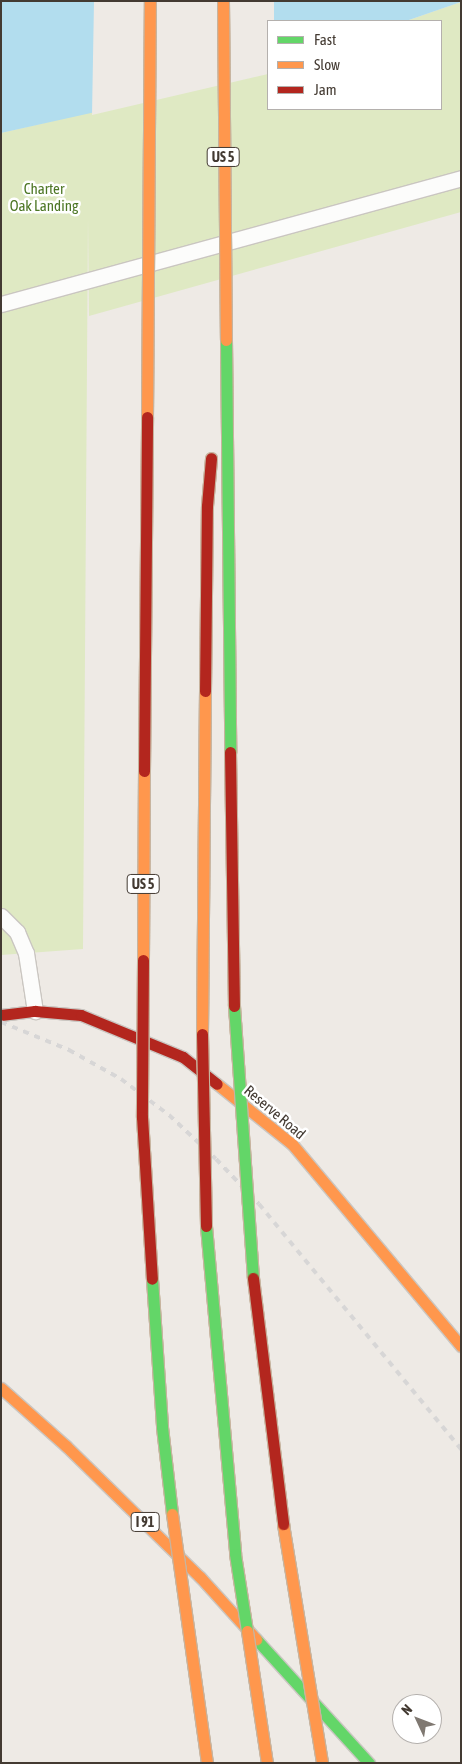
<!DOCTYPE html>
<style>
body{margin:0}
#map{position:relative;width:462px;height:1764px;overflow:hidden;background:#eeeae5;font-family:"Asap Condensed",sans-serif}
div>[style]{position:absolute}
.green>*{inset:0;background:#dfe9c3}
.water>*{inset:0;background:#b2ddee}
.pier>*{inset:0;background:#eeeae5}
.roads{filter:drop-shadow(1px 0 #cac6c1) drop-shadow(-1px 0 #cac6c1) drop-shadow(0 1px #cac6c1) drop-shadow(0 -1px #cac6c1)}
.lane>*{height:15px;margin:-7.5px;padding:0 7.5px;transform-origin:7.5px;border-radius:7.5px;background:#fcfcfb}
.fast>*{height:11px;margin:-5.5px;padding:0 5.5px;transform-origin:5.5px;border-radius:5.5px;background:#63d668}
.slow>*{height:11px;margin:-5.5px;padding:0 5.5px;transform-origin:5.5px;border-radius:5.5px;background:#ff974d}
.jam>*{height:11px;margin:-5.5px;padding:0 5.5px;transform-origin:5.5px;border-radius:5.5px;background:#b3261e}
.rail>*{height:4px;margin-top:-2px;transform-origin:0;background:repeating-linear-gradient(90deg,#d7d6d6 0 6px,transparent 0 12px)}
.bridges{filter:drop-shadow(1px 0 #c7b49f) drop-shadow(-1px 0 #c7b49f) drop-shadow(0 1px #c7b49f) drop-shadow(0 -1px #c7b49f)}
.fast-bridge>*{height:11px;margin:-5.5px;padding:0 5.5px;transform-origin:5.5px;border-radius:5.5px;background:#63d668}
.slow-bridge>*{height:11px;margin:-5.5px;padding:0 5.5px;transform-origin:5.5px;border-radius:5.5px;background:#ff974d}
.jam-bridge>*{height:11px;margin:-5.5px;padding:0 5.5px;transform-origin:5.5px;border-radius:5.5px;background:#b3261e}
span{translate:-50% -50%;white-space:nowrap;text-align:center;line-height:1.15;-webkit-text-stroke:5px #fff;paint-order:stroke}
.shield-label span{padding:1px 4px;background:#fff;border:1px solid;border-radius:4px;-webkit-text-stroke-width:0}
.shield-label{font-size:14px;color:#433a32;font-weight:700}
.park-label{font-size:15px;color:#4c7624}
.street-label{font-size:15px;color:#433a32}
.frame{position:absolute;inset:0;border:2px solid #433a32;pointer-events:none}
.legend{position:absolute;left:267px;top:20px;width:175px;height:90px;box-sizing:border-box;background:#fff;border:1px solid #b4b0ad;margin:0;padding:6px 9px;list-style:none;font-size:15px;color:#433a32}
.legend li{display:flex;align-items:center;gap:10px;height:25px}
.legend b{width:25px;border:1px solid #b4b0ad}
.north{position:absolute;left:392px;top:1694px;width:50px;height:50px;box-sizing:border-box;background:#fff;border:1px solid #b4b0ad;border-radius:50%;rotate:313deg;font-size:14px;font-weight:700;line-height:20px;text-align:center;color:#433a32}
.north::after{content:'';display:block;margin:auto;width:18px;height:22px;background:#7f7871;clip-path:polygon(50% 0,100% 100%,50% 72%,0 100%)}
</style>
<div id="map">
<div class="green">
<i style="clip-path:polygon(461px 2px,461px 212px,89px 316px,88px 218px,83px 949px,1px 955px,1px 133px,268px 71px,268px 109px,441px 109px,441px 21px,406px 21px)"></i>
</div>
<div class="water">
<i style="clip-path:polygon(1px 1px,461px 1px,461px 2px,406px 21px,268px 21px,253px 77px,1px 133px)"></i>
</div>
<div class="pier">
<i style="clip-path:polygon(94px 1px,274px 1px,274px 21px,268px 21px,268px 74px,92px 115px)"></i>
</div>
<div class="roads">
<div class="lane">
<i style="left:1px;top:304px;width:477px;rotate:-15.3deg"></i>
<i style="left:1px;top:916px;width:23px;rotate:45deg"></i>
<i style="left:17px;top:932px;width:23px;rotate:67deg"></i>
<i style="left:26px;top:953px;width:59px;rotate:81.2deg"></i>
</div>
<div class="fast">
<i style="left:256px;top:1639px;width:168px;rotate:47.7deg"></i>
</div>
<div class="slow">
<i style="left:217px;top:1084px;width:96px;rotate:38.7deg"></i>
<i style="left:292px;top:1144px;width:263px;rotate:50.1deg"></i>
<i style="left:1px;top:1388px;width:87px;rotate:41.7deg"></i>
<i style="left:66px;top:1446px;width:187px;rotate:44.4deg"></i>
<i style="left:200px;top:1577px;width:84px;rotate:47.9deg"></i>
</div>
<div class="jam">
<i style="left:1px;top:1015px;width:34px;rotate:-7deg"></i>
<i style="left:35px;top:1011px;width:46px;rotate:5deg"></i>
<i style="left:81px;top:1015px;width:110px;rotate:22.4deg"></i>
<i style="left:183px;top:1057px;width:43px;rotate:38.5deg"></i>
</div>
</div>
<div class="rail">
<i style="left:1px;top:1022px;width:74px;rotate:22.4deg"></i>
<i style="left:69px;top:1050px;width:60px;rotate:29.1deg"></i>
<i style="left:121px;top:1079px;width:60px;rotate:36.9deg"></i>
<i style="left:169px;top:1115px;width:64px;rotate:43.1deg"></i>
<i style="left:216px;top:1159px;width:62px;rotate:46.3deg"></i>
<i style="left:259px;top:1204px;width:318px;rotate:50.5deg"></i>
</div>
<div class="bridges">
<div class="fast-bridge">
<i style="left:226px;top:340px;width:412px;rotate:89.4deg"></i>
<i style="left:234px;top:1006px;width:273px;rotate:86deg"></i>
<i style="left:206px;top:1226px;width:329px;rotate:84.9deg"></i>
<i style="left:235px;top:1554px;width:78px;rotate:81.1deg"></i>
<i style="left:152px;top:1279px;width:148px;rotate:86.1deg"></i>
<i style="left:162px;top:1427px;width:88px;rotate:83.4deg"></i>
</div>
<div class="slow-bridge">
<i style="left:223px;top:1px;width:339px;rotate:89.5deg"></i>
<i style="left:147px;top:417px;width:416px;rotate:-89.6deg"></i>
<i style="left:143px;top:960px;width:189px;rotate:-89.7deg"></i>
<i style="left:202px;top:1034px;width:343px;rotate:-89.5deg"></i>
<i style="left:172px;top:1514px;width:251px;rotate:82deg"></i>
<i style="left:283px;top:1524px;width:242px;rotate:80.7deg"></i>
<i style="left:247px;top:1631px;width:134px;rotate:81.4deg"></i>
</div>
<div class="jam-bridge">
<i style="left:205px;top:691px;width:185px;rotate:-89.4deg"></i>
<i style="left:207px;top:506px;width:48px;rotate:-85.2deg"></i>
<i style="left:230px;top:752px;width:254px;rotate:89.1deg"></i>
<i style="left:144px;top:771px;width:354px;rotate:-89.5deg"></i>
<i style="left:143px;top:960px;width:157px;rotate:90.4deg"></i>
<i style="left:142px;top:1117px;width:162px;rotate:86.5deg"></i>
<i style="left:202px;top:1034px;width:192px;rotate:88.8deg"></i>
<i style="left:253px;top:1278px;width:248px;rotate:83deg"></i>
</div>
</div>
<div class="shield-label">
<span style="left:223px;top:157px">US 5</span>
<span style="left:143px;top:884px">US 5</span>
<span style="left:145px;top:1522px">I 91</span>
</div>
<div class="park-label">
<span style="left:44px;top:197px">Charter<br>Oak Landing</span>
</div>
<div class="street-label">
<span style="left:275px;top:1112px;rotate:40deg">Reserve Road</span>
</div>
<div class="frame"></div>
<ul class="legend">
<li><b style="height:6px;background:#63d668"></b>Fast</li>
<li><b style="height:6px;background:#ff974d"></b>Slow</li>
<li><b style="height:6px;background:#b3261e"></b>Jam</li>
</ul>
<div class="north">N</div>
</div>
